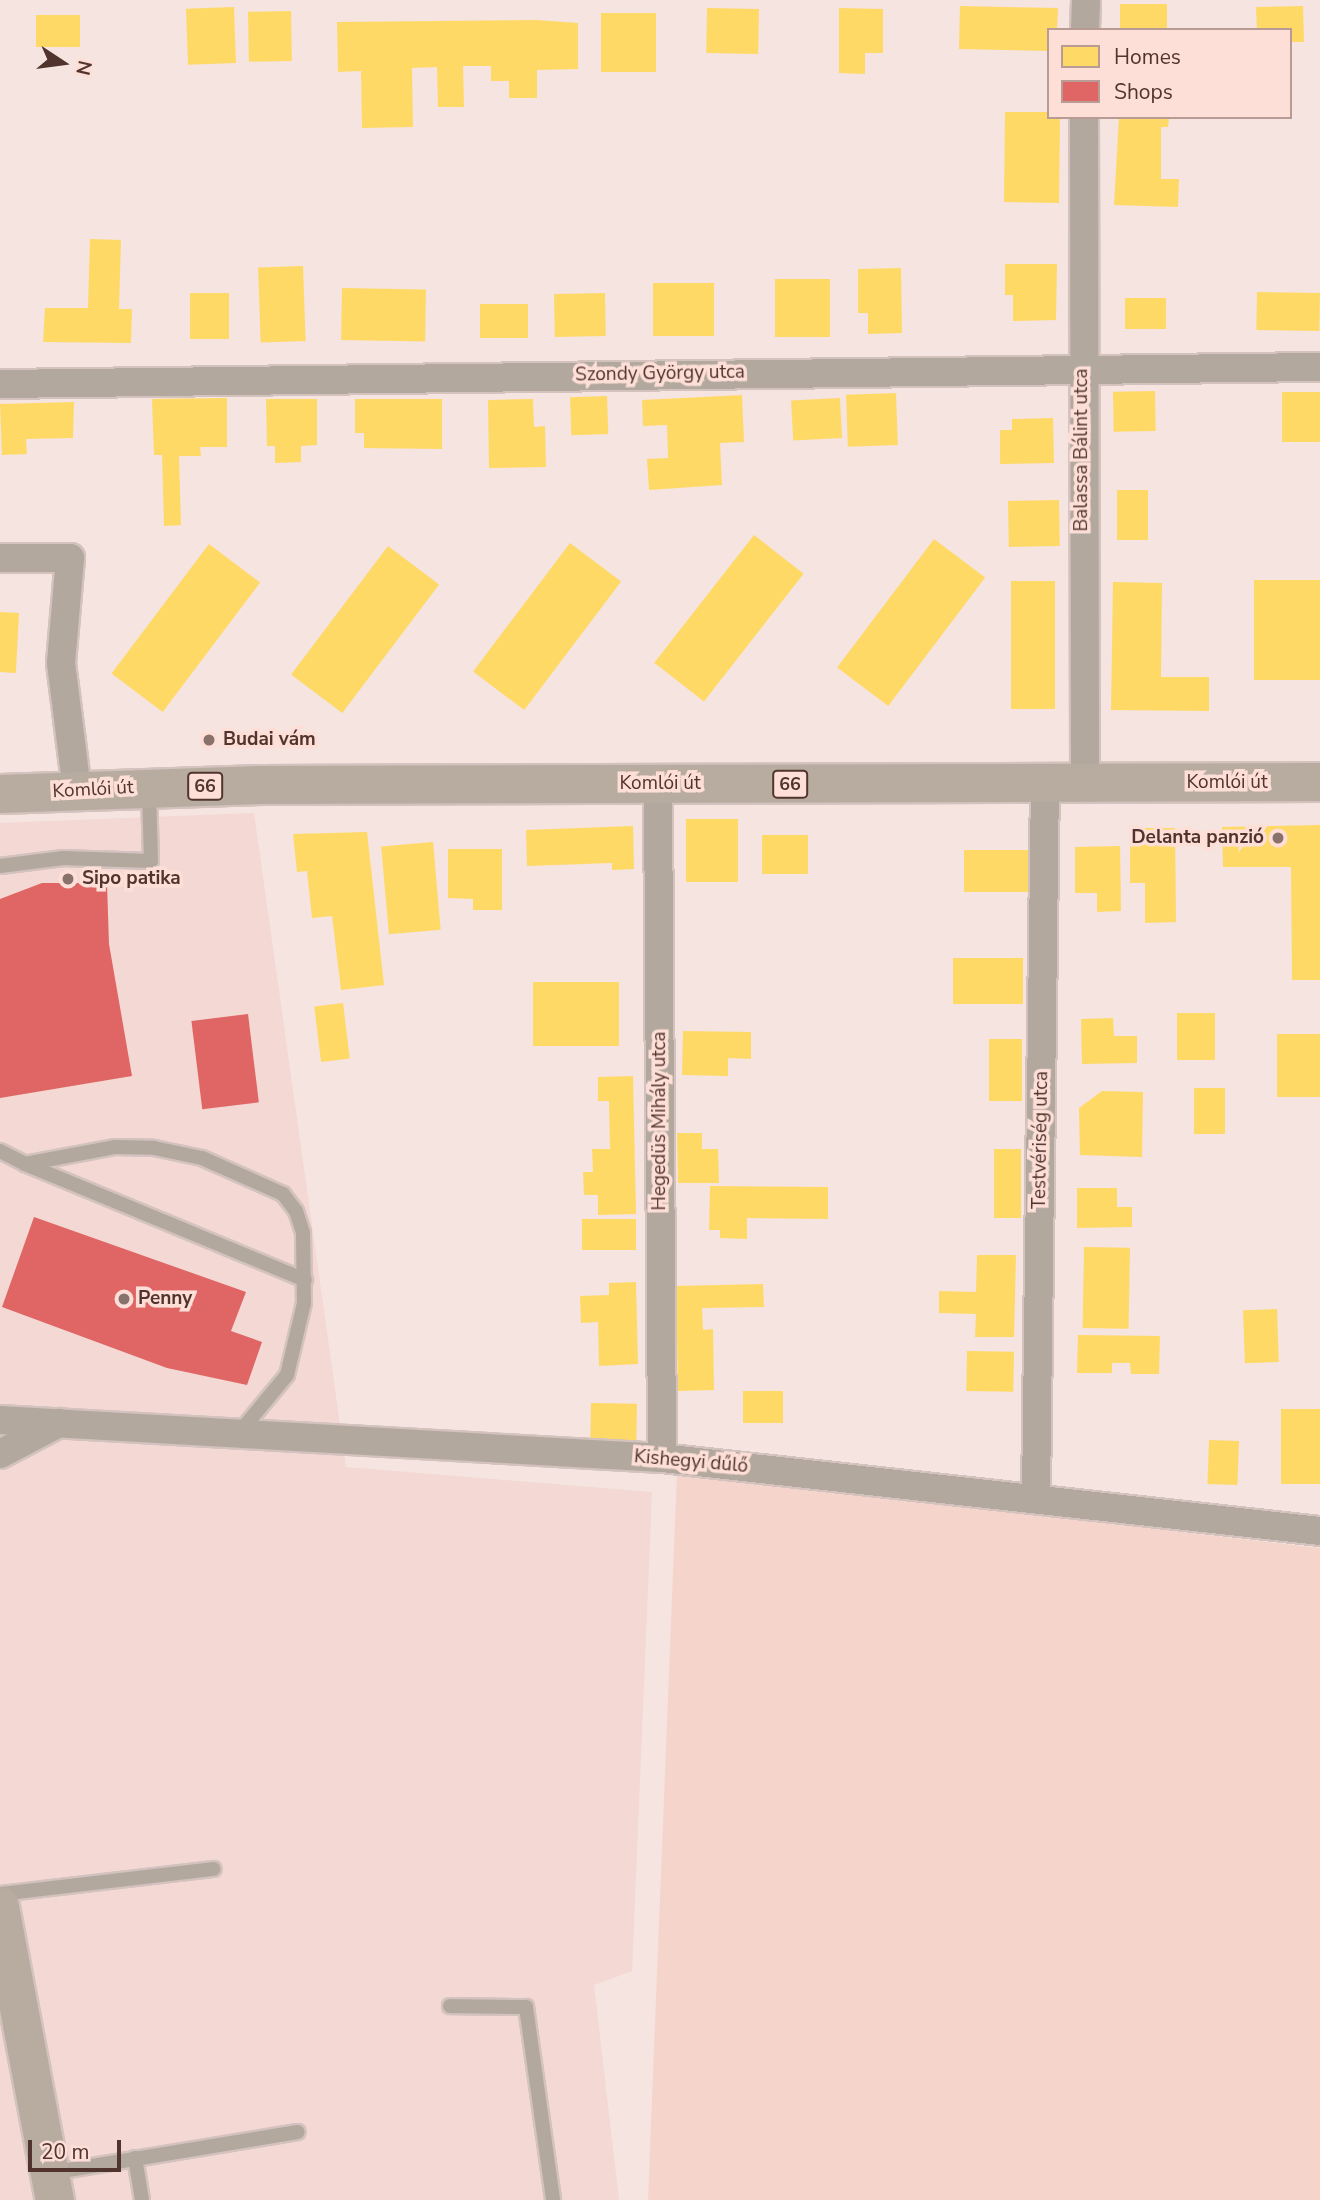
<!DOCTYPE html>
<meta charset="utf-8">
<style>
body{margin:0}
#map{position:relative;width:1320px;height:2200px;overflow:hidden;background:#f5e4e0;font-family:"Nunito Sans",sans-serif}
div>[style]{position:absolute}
.built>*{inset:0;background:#f3d8d3}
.green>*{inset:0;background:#f5d4cc}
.homes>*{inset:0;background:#ffd966;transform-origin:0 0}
.shops>*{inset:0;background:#e06666;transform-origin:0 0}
.roads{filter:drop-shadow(2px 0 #d3c2be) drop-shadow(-2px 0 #d3c2be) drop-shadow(0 2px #d3c2be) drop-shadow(0 -2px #d3c2be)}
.service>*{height:14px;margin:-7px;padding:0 7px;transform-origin:7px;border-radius:7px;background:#b2a89d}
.minor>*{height:28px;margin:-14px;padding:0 14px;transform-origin:14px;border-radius:14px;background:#b2a89d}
.primary>*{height:38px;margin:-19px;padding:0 19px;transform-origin:19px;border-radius:19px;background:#b8aca1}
.dots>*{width:19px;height:19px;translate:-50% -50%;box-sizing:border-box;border:4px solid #fddfd8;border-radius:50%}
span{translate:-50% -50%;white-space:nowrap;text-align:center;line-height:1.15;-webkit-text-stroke:7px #fddfd8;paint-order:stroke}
.shield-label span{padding:2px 5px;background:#fddfd8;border:2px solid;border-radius:5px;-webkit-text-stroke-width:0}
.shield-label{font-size:18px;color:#51342d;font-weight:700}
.street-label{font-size:19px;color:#51342d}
.poi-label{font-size:19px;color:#51342d;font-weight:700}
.left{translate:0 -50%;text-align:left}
.right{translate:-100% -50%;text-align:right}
.legend{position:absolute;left:1047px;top:28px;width:245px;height:91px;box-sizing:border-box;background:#fddfd8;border:2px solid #b89b94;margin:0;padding:9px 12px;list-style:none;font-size:21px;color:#51342d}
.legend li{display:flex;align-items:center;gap:14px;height:35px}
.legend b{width:35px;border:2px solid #b89b94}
.north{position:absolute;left:28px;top:28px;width:70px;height:70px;-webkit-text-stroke:5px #fddfd8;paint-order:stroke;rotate:103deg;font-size:19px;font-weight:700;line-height:28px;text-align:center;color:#51342d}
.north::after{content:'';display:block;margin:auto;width:24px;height:32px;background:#51342d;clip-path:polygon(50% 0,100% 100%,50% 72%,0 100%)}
.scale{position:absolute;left:28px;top:2140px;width:93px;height:32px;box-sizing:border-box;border:4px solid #51342d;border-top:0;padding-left:9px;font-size:21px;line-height:24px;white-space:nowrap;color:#51342d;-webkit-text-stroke:5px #fddfd8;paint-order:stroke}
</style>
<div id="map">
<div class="built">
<i style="clip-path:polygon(254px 813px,346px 1467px,652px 1492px,632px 1971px,594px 1985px,619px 2200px,0 2200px,0 823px)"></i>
</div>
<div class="green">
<i style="clip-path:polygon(677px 1473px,1320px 1548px,1320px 2200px,648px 2200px)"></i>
</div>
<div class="homes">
<i style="left:1167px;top:4px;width:26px;height:47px;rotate:90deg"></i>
<i style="clip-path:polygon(960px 6px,1058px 8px,1057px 30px,1049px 30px,1049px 51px,959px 49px)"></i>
<i style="clip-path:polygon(1303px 6px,1304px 42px,1290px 42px,1290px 30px,1257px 30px,1256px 7px)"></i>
<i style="left:234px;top:7px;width:56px;height:48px;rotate:88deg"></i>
<i style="left:707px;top:8px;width:52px;height:45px;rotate:1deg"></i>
<i style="clip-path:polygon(839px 8px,883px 9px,883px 53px,865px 53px,865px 74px,839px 73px)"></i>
<i style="left:291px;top:11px;width:50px;height:43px;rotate:89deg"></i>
<i style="left:601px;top:13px;width:55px;height:59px"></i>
<i style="left:36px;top:15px;width:44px;height:32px"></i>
<i style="clip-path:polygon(536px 20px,578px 23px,578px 69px,537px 70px,537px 98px,509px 98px,509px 81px,491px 81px,491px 66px,463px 66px,464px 107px,438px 107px,437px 67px,412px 68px,413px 127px,362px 128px,361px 71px,338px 72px,337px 22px)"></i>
<i style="clip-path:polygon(1005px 112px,1049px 112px,1049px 117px,1060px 117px,1059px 203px,1004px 202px)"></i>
<i style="clip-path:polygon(1119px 117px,1169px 117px,1168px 127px,1161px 127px,1161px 179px,1179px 179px,1178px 207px,1114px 205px)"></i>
<i style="clip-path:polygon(90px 239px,121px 240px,119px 309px,132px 309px,131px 343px,43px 342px,45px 308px,88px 308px)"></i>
<i style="clip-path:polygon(1005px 264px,1057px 264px,1056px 320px,1013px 321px,1013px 295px,1005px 295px)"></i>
<i style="left:303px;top:266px;width:75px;height:45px;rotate:88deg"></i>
<i style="clip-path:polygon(901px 268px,902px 333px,868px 334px,868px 313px,858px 313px,858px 269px)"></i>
<i style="left:830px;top:279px;width:58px;height:55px;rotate:90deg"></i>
<i style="left:714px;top:283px;width:53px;height:61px;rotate:90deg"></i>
<i style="left:342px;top:288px;width:84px;height:52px;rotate:1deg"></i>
<i style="left:1257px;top:292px;width:63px;height:38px;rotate:1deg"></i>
<i style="left:190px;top:293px;width:39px;height:46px"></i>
<i style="left:605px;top:293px;width:43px;height:51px;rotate:89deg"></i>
<i style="left:1166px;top:298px;width:31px;height:41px;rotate:90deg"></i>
<i style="left:528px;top:304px;width:34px;height:48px;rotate:90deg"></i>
<i style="left:1155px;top:391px;width:40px;height:42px;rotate:89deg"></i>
<i style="left:1282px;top:392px;width:38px;height:50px"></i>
<i style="left:896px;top:393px;width:52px;height:50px;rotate:88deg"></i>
<i style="clip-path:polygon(742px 395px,744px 442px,720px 443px,722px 485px,649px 490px,647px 459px,668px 458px,667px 425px,643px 426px,642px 400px)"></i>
<i style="left:607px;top:396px;width:38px;height:37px;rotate:88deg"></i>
<i style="clip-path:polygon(227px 398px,227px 447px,200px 447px,201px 456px,179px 456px,181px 525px,164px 526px,162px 455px,154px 455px,152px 399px)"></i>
<i style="left:840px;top:398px;width:40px;height:49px;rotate:87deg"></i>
<i style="clip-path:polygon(266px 399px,317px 399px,317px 445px,301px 446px,301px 462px,275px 463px,275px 446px,267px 446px)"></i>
<i style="clip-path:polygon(355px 399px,442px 399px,442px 449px,364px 448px,364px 433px,355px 433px)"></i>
<i style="clip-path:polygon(533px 399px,534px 427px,545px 426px,546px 467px,489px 468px,488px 400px)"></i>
<i style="clip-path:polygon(74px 402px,73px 438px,26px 439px,27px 454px,2px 455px,0 404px)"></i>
<i style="clip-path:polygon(1053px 418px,1054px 463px,1000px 464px,1000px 430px,1012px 430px,1012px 419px)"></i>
<i style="left:1117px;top:490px;width:31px;height:50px"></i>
<i style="left:1059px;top:500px;width:46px;height:51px;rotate:89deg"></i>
<i style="left:754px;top:535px;width:63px;height:162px;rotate:38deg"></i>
<i style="left:934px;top:539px;width:64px;height:161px;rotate:37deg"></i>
<i style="left:570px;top:543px;width:64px;height:161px;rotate:37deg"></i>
<i style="left:209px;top:544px;width:64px;height:162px;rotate:37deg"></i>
<i style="left:388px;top:546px;width:64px;height:161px;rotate:37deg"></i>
<i style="left:1320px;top:580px;width:100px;height:66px;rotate:90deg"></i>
<i style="left:1011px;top:581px;width:44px;height:128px"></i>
<i style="clip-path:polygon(1113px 582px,1162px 583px,1161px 677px,1209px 677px,1209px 711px,1111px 710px)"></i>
<i style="left:0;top:612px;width:19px;height:60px;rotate:3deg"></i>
<i style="left:738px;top:819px;width:63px;height:52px;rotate:90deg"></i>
<i style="clip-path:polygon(1320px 825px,1320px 980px,1292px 980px,1291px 867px,1223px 867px,1222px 827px)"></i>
<i style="clip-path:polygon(633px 826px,634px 869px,612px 870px,612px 863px,527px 866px,526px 830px)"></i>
<i style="clip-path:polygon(1130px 828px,1175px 828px,1176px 922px,1145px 923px,1145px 883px,1130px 883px)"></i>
<i style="clip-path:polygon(367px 832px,384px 985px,341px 990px,332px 916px,312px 918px,307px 871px,297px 872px,293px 834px)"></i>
<i style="left:808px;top:835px;width:39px;height:46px;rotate:90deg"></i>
<i style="left:433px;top:842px;width:88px;height:52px;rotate:85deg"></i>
<i style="clip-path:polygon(1120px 846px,1121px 911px,1097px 912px,1097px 893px,1075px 893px,1075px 847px)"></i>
<i style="clip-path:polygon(448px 849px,502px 849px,502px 910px,473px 910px,473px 899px,448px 898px)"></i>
<i style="left:964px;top:850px;width:66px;height:42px"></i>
<i style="left:953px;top:958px;width:70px;height:46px"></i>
<i style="left:533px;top:982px;width:86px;height:64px"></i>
<i style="left:343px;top:1003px;width:56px;height:29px;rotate:83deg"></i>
<i style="left:1215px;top:1013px;width:47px;height:38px;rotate:90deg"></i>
<i style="clip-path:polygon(1113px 1018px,1114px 1036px,1137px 1036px,1137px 1063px,1082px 1064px,1081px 1019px)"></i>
<i style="clip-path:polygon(683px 1031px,751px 1032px,751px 1059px,728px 1058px,728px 1076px,682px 1075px)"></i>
<i style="left:1320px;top:1034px;width:63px;height:43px;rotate:90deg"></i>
<i style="left:989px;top:1039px;width:33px;height:62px"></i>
<i style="clip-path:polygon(633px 1076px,636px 1214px,598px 1215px,598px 1195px,584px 1195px,583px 1172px,593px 1172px,592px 1149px,610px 1149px,609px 1101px,598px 1101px,598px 1077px)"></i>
<i style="left:1194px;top:1088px;width:31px;height:46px"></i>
<i style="clip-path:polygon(1102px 1091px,1143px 1092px,1142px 1157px,1080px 1155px,1079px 1108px)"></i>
<i style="clip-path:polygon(677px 1133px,702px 1133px,702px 1149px,718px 1149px,719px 1183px,678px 1183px)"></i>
<i style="left:994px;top:1149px;width:27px;height:69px"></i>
<i style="clip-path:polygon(710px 1186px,828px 1187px,828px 1219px,747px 1218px,747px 1239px,720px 1238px,720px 1230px,709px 1230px)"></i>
<i style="clip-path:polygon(1077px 1188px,1117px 1188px,1117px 1207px,1132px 1207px,1132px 1227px,1077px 1228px)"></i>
<i style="left:636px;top:1219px;width:31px;height:54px;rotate:90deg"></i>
<i style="left:1084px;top:1247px;width:46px;height:81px;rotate:1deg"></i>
<i style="clip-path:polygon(977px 1255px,1016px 1255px,1014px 1337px,975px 1337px,976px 1314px,939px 1313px,939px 1291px,976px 1292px)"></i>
<i style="clip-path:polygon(636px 1282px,638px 1364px,599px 1366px,598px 1322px,581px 1323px,580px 1296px,609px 1295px,609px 1283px)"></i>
<i style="clip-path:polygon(763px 1284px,764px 1307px,702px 1308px,703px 1330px,713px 1329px,714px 1390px,678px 1391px,676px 1286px)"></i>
<i style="left:1277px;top:1309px;width:53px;height:34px;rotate:88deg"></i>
<i style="clip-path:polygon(1078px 1335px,1160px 1336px,1159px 1374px,1131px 1374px,1130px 1363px,1112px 1363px,1112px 1373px,1077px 1373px)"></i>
<i style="left:967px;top:1351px;width:47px;height:40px;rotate:1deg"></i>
<i style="left:743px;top:1391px;width:40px;height:32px"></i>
<i style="left:591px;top:1403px;width:46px;height:42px;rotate:1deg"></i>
<i style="left:1320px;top:1409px;width:75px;height:39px;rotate:90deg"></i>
<i style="left:1209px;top:1440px;width:30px;height:44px;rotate:2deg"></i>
</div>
<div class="shops">
<i style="clip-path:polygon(42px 883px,107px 883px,109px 944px,132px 1076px,0 1098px,0 899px)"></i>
<i style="left:248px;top:1014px;width:89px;height:57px;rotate:83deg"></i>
<i style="clip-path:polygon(34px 1217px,246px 1292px,231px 1331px,262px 1342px,247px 1385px,167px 1368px,2px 1307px)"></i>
</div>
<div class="roads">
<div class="service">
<i style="left:0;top:866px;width:64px;rotate:-7.2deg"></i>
<i style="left:63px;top:858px;width:88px;rotate:2deg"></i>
<i style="left:151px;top:861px;width:70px;rotate:-91.6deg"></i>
<i style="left:0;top:1151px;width:28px;rotate:27deg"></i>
<i style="left:25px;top:1164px;width:92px;rotate:-10.7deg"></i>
<i style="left:115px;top:1147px;width:39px;rotate:1deg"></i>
<i style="left:154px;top:1148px;width:49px;rotate:11.8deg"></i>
<i style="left:202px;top:1158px;width:89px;rotate:24deg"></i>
<i style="left:283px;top:1194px;width:21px;rotate:53deg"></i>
<i style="left:296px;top:1211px;width:23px;rotate:72deg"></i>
<i style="left:303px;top:1233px;width:70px;rotate:89.2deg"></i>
<i style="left:304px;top:1303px;width:74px;rotate:103.3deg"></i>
<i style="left:287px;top:1375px;width:75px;rotate:129.6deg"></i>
<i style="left:25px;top:1164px;width:303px;rotate:22.5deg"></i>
<i style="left:0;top:1894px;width:215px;rotate:-6.7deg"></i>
<i style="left:450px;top:2006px;width:76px;rotate:0.8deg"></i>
<i style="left:526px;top:2007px;width:195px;rotate:82deg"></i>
<i style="left:135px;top:2158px;width:43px;rotate:80.5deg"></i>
<i style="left:50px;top:2173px;width:251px;rotate:-9.4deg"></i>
</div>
<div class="minor">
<i style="left:1085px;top:30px;width:30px;rotate:-88deg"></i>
<i style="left:1084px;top:117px;width:666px;rotate:89.91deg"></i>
<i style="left:0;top:384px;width:1320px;rotate:-0.74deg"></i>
<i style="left:0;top:558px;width:70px"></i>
<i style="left:70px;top:558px;width:105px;rotate:94.9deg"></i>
<i style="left:61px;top:663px;width:128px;rotate:82.8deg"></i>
<i style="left:658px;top:784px;width:674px;rotate:89.66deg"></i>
<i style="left:0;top:1420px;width:663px;rotate:3.29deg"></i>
<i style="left:662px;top:1458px;width:662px;rotate:6.33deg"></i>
<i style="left:0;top:1454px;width:67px;rotate:-27.7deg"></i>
<i style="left:1036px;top:1497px;width:714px;rotate:-89.28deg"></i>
</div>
<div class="primary">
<i style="left:0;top:794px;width:260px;rotate:-2deg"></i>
<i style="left:260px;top:785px;width:1060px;rotate:-0.16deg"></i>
<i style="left:0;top:1907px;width:298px;rotate:79.4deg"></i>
</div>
</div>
<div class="dots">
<i style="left:209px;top:740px;background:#8a726c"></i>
<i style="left:1278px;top:838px;background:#8a726c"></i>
<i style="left:68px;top:879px;background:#8a726c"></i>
<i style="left:124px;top:1299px;background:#8a726c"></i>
</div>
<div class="shield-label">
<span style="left:790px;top:784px">66</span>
<span style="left:205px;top:786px">66</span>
</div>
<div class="street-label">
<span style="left:660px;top:374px;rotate:-1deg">Szondy György utca</span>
<span style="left:1082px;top:450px;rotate:-90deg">Balassa Bálint utca</span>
<span style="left:1227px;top:783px">Komlói út</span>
<span style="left:660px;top:784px">Komlói út</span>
<span style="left:93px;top:790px;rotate:-3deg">Komlói út</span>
<span style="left:660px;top:1121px;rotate:-90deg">Hegedüs Mihály utca</span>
<span style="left:1041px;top:1140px;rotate:-89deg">Testvériség utca</span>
<span style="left:691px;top:1462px;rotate:5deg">Kishegyi dűlő</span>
</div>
<div class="poi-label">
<span class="left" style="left:223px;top:740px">Budai vám</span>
<span class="right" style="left:1264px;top:838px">Delanta panzió</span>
<span class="left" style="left:82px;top:879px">Sipo patika</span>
<span class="left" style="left:138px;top:1299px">Penny</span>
</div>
<ul class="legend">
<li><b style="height:19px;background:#ffd966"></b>Homes</li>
<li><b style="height:19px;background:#e06666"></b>Shops</li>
</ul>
<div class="north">N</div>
<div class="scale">20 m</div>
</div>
